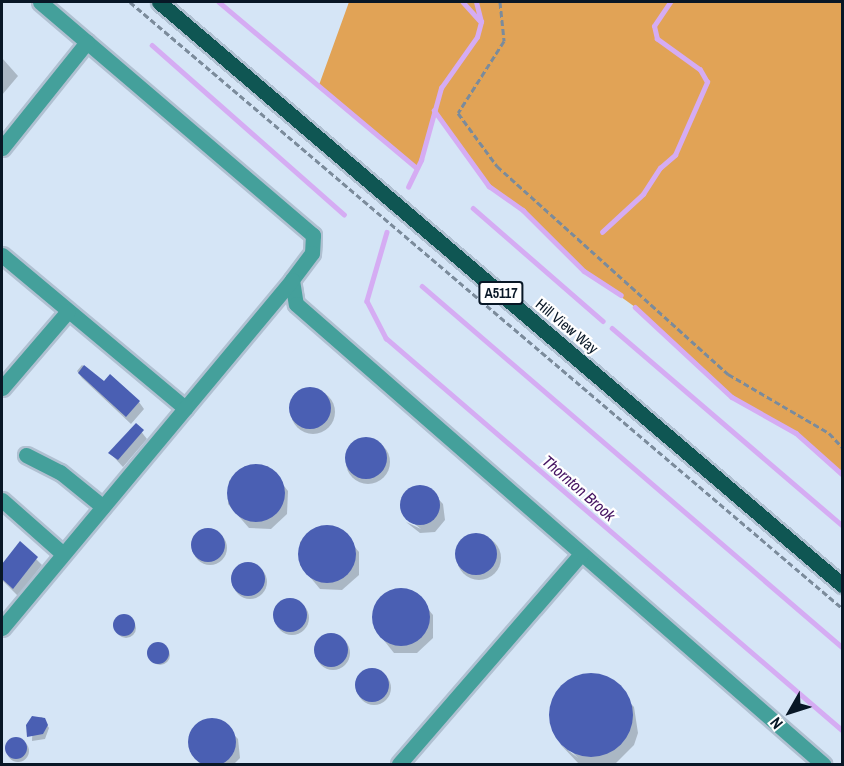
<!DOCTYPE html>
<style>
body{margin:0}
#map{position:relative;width:844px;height:766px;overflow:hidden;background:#d5e5f6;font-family:"Archivo Narrow",sans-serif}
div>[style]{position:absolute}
.green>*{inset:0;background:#e1a356}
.shadow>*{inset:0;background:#0003}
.round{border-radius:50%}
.stream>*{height:4.5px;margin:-2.25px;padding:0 2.25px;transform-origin:2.25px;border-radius:2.25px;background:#d5acf3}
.building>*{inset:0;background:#4a5fb3}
.path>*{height:3px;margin-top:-1.5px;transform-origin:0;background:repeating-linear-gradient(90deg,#7b8b9b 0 6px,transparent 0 9px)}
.roads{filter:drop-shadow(2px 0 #b0c0d1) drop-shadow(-2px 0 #b0c0d1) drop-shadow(0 2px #b0c0d1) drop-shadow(0 -2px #b0c0d1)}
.minor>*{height:15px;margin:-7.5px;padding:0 7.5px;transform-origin:7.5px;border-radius:7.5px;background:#44a09b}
.major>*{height:15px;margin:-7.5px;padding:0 7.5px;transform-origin:7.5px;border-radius:7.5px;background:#0f5653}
span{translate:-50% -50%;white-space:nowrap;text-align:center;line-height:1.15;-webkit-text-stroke:4.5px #fff;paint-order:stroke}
.shield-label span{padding:2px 4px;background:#fff;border:2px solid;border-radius:4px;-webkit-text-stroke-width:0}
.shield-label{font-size:14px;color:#081726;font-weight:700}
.street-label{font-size:15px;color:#081726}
.water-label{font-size:16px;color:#451361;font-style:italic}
.frame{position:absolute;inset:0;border:3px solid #081726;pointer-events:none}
.north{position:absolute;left:760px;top:682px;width:60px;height:60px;-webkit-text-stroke:4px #fff;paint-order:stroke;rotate:231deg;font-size:16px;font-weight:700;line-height:24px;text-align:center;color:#081726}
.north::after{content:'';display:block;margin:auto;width:21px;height:27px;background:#081726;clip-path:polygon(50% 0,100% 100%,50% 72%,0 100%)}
</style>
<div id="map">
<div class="green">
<i style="clip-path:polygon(349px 2px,842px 2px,842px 474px,796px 433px,732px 397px,635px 307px,570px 260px,523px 210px,489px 186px,435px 111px,417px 168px,319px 85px)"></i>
</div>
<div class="shadow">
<i style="clip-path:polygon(2px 58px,18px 76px,2px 95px)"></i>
<i style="clip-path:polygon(82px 365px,104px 383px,139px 402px,144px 409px,131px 424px,82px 378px,77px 371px)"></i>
<i class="round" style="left:291px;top:390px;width:44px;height:44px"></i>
<i style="clip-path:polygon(136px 425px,147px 439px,123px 467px,110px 453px)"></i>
<i class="round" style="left:346px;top:440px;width:44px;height:44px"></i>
<i style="clip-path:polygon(245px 466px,268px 466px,288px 491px,287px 514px,271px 529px,249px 528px,228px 504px,229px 481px)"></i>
<i style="clip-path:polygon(426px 486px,443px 504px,445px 520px,435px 532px,420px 533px,406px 522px,421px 529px,403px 515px,401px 500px,411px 488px)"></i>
<i style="clip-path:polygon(317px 527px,339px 528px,359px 552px,359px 575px,342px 590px,320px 589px,300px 565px,300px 542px)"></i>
<i class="round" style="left:193px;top:531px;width:34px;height:34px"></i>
<i class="round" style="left:457px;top:536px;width:44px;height:44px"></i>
<i style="clip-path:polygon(21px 544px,42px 565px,18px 596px,2px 580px,2px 567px)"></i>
<i class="round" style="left:233px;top:565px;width:34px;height:34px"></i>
<i style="clip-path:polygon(391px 590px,413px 591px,433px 615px,433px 638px,417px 653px,394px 653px,374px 628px,375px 605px)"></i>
<i class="round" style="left:275px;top:601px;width:34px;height:34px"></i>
<i class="round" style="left:116px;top:618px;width:20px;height:20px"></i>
<i class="round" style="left:316px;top:636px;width:34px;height:34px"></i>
<i class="round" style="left:150px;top:645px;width:20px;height:20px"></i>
<i class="round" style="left:357px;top:671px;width:34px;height:34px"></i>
<i style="clip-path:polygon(578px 676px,606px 677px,634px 707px,638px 733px,634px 745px,616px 763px,579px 764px,560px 744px,578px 758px,554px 734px,550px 721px,556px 693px)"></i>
<i style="clip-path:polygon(42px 717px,49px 728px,45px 739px,32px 741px,33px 718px)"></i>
<i style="clip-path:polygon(219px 719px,238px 739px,240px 758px,234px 764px,200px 764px,191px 753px,189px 735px,201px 721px)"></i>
<i class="round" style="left:7px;top:740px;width:22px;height:22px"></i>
</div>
<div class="stream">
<i style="left:219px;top:2px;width:258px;rotate:40deg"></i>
<i style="left:463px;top:2px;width:24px;rotate:48deg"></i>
<i style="left:152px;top:45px;width:256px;rotate:41.4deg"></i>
<i style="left:434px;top:110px;width:94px;rotate:54.1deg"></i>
<i style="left:489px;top:186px;width:42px;rotate:35.2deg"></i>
<i style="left:523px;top:210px;width:86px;rotate:45deg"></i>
<i style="left:584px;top:271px;width:44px;rotate:33deg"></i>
<i style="left:408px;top:187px;width:30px;rotate:-64deg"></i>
<i style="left:421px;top:160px;width:75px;rotate:-74.5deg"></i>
<i style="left:441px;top:88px;width:62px;rotate:-54.8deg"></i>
<i style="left:477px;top:37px;width:16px;rotate:-75deg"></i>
<i style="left:481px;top:22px;width:21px;rotate:-104deg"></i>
<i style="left:473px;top:208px;width:172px;rotate:41deg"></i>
<i style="left:387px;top:232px;width:72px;rotate:106.2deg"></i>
<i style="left:367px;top:301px;width:42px;rotate:62.8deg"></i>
<i style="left:386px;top:338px;width:601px;rotate:40.68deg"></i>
<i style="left:602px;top:232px;width:56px;rotate:-42.8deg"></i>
<i style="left:643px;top:194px;width:31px;rotate:-57deg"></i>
<i style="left:660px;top:168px;width:20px;rotate:-41deg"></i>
<i style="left:675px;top:155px;width:80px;rotate:-66.3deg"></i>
<i style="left:707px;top:82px;width:14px;rotate:-120deg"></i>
<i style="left:700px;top:70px;width:53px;rotate:-144.2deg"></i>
<i style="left:657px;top:39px;width:13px;rotate:-103deg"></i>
<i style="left:654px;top:26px;width:29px;rotate:-56deg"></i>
<i style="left:422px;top:286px;width:554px;rotate:40.68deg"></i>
<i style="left:635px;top:307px;width:132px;rotate:42.9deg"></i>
<i style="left:732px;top:397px;width:73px;rotate:29.4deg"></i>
<i style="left:796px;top:433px;width:62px;rotate:41.7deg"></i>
<i style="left:612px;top:328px;width:303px;rotate:40.6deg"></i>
</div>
<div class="building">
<i style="clip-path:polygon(84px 365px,104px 381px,110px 374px,140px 401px,126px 417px,78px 373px)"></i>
<i class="round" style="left:289px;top:387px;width:42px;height:42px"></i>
<i style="clip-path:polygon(136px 423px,144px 430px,118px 460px,108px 453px)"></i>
<i class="round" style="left:345px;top:437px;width:42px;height:42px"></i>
<i class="round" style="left:227px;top:464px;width:58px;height:58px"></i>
<i class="round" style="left:400px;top:485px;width:40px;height:40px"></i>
<i class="round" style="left:298px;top:525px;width:58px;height:58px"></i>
<i class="round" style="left:191px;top:528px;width:34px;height:34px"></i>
<i class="round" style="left:455px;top:533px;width:42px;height:42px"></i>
<i style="clip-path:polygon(20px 541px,38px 557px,13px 589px,2px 579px,2px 564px)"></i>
<i class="round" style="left:231px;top:562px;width:34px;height:34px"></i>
<i class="round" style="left:372px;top:588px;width:58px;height:58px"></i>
<i class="round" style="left:273px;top:598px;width:34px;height:34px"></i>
<i class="round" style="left:113px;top:614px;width:22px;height:22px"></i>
<i class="round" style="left:314px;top:633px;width:34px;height:34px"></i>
<i class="round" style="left:147px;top:642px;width:22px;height:22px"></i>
<i class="round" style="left:355px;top:668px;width:34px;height:34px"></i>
<i class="round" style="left:549px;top:673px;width:84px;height:84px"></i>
<i style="clip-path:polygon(32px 716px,45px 718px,48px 725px,43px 734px,27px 737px,26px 725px)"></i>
<i class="round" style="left:188px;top:718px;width:48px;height:48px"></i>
<i class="round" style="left:5px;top:737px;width:22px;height:22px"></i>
</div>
<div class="path">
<i style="left:130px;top:2px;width:935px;rotate:40.4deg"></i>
<i style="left:500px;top:2px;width:39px;rotate:84deg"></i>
<i style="left:504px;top:41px;width:85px;rotate:122.6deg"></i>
<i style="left:458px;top:113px;width:66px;rotate:53.7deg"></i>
<i style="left:497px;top:166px;width:311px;rotate:42deg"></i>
<i style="left:728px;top:374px;width:117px;rotate:30.3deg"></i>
<i style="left:829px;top:433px;width:19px;rotate:47deg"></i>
</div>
<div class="roads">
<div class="minor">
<i style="left:40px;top:2px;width:359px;rotate:40.5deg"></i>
<i style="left:313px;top:235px;width:18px;rotate:93deg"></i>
<i style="left:312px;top:253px;width:34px;rotate:127deg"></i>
<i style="left:292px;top:280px;width:24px;rotate:81deg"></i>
<i style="left:296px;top:304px;width:700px;rotate:41.12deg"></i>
<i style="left:2px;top:148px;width:136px;rotate:-51.3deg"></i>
<i style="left:2px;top:255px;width:239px;rotate:39.9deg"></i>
<i style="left:2px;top:388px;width:101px;rotate:-49.4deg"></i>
<i style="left:26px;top:455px;width:38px;rotate:27deg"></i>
<i style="left:60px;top:472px;width:55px;rotate:39.1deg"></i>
<i style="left:2px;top:500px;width:81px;rotate:41.5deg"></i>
<i style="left:2px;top:628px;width:453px;rotate:-50.2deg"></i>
<i style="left:399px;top:764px;width:278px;rotate:-49.1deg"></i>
</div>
<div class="major">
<i style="left:159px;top:2px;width:898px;rotate:40.48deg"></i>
</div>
</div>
<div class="shield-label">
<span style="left:501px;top:293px">A5117</span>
</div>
<div class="street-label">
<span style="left:567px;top:326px;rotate:40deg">Hill View Way</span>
</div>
<div class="water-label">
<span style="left:579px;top:488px;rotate:41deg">Thornton Brook</span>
</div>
<div class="frame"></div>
<div class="north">N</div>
</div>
